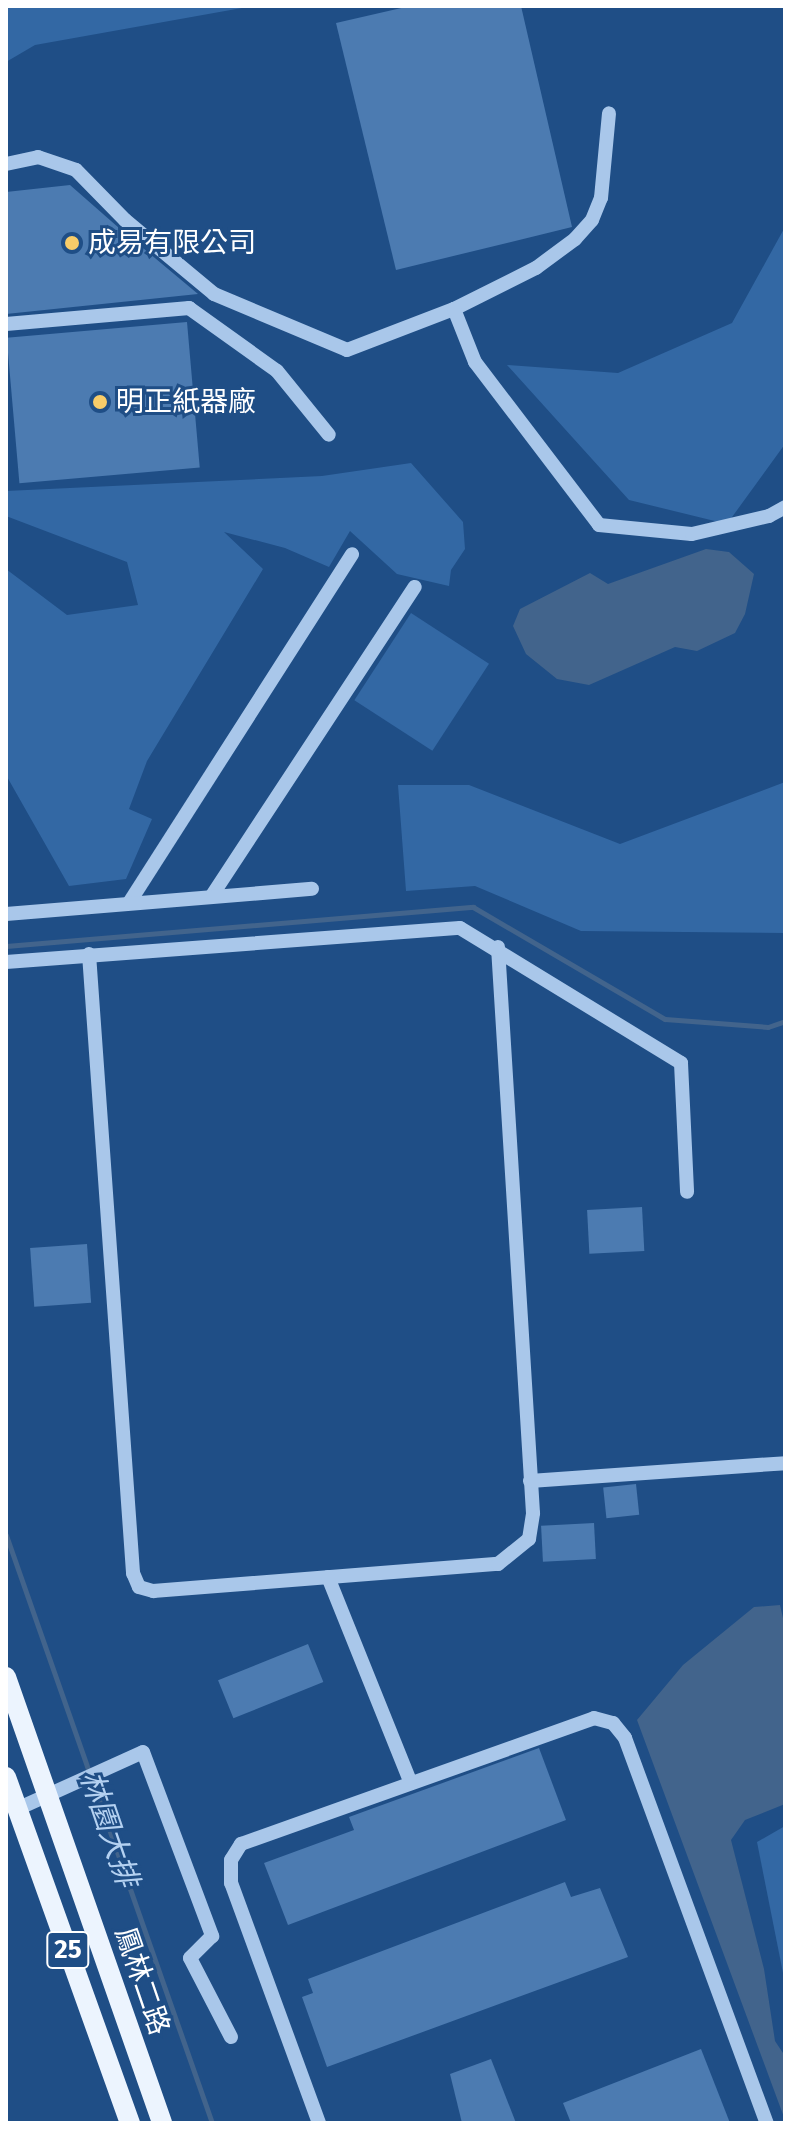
<!DOCTYPE html>
<meta charset="utf-8">
<style>
body{margin:0}
#map{position:relative;width:791px;height:2129px;overflow:hidden;background:#1f4e86;font-family:"Fira Sans","Noto Sans TC",sans-serif}
div>[style]{position:absolute}
.green>*{inset:0;background:#3368a4;transform-origin:0 0}
.water>*{inset:0;background:#42648c}
.stream>*{height:5px;margin:-2.5px;padding:0 2.5px;transform-origin:2.5px;border-radius:2.5px;background:#42648c}
.building>*{inset:0;background:#4c7bb1;transform-origin:0 0}
.minor>*{height:14px;margin:-7px;padding:0 7px;transform-origin:7px;border-radius:7px;background:#a9c7ea}
.major>*{height:20px;margin:-10px;padding:0 10px;transform-origin:10px;border-radius:10px;background:#ecf4fe}
.dots>*{width:22px;height:22px;translate:-50% -50%;box-sizing:border-box;border:4px solid #1f4e86;border-radius:50%}
span{translate:-50% -50%;white-space:nowrap;text-align:center;line-height:1.15;-webkit-text-stroke:6px #1f4e86;paint-order:stroke}
.shield-label span{padding:2px 6px;background:#1f4e86;border:2px solid;border-radius:6px;-webkit-text-stroke-width:0}
.shield-label{font-size:26px;color:#fff;font-weight:700}
.poi-label{font-size:28px;color:#fff}
.left{translate:0 -50%;text-align:left}
.street-label{font-size:28px;color:#fff}
.water-label{font-size:30px;color:#b4d1f1;font-style:italic}
.frame{position:absolute;inset:0;border:8px solid #fff;pointer-events:none}
</style>
<div id="map">
<div class="green">
<i style="clip-path:polygon(6px 6px,253px 6px,35px 45px,6px 62px)"></i>
<i style="clip-path:polygon(785px 227px,785px 444px,727px 524px,629px 500px,507px 365px,618px 373px,732px 323px)"></i>
<i style="clip-path:polygon(411px 463px,463px 522px,465px 549px,451px 570px,449px 586px,397px 574px,350px 531px,329px 567px,285px 548px,224px 532px,263px 569px,147px 761px,129px 809px,152px 819px,126px 879px,69px 886px,6px 775px,6px 569px,67px 615px,138px 605px,127px 562px,6px 516px,6px 491px,322px 476px)"></i>
<i style="left:411px;top:613px;width:93px;height:104px;rotate:33deg"></i>
<i style="clip-path:polygon(785px 782px,785px 933px,581px 931px,475px 886px,406px 891px,398px 785px,469px 785px,620px 844px)"></i>
<i style="clip-path:polygon(785px 1826px,785px 1983px,757px 1842px)"></i>
</div>
<div class="water">
<i style="clip-path:polygon(706px 549px,729px 552px,754px 574px,745px 614px,735px 633px,697px 651px,675px 647px,589px 685px,557px 679px,526px 654px,513px 626px,520px 609px,590px 573px,608px 584px)"></i>
<i style="clip-path:polygon(780px 1605px,785px 1627px,785px 1804px,745px 1820px,731px 1840px,764px 1969px,775px 2041px,785px 2056px,785px 2120px,637px 1720px,683px 1665px,754px 1607px)"></i>
</div>
<div class="stream">
<i style="left:6px;top:946px;width:469px;rotate:-4.8deg"></i>
<i style="left:473px;top:907px;width:222px;rotate:30.3deg"></i>
<i style="left:665px;top:1019px;width:103px;rotate:4.4deg"></i>
<i style="left:768px;top:1027px;width:18px;rotate:-19deg"></i>
<i style="left:6px;top:1535px;width:623px;rotate:70.69deg"></i>
</div>
<div class="building">
<i style="clip-path:polygon(410px 6px,521px 6px,572px 227px,396px 270px,336px 23px)"></i>
<i style="clip-path:polygon(70px 185px,119px 228px,198px 294px,6px 314px,6px 192px)"></i>
<i style="left:187px;top:322px;width:146px;height:181px;rotate:85deg"></i>
<i style="left:642px;top:1207px;width:44px;height:55px;rotate:87deg"></i>
<i style="left:87px;top:1244px;width:59px;height:57px;rotate:86deg"></i>
<i style="left:636px;top:1484px;width:31px;height:33px;rotate:84deg"></i>
<i style="left:594px;top:1523px;width:36px;height:53px;rotate:87deg"></i>
<i style="left:308px;top:1644px;width:41px;height:97px;rotate:68deg"></i>
<i style="clip-path:polygon(539px 1748px,566px 1820px,288px 1925px,264px 1863px,354px 1830px,349px 1817px)"></i>
<i style="clip-path:polygon(565px 1882px,571px 1897px,600px 1888px,628px 1957px,327px 2067px,302px 1997px,313px 1993px,308px 1979px)"></i>
<i style="clip-path:polygon(701px 2049px,730px 2123px,571px 2123px,563px 2103px)"></i>
<i style="clip-path:polygon(491px 2059px,516px 2123px,462px 2123px,450px 2074px)"></i>
</div>
<div class="minor">
<i style="left:6px;top:164px;width:33px;rotate:-12deg"></i>
<i style="left:38px;top:157px;width:40px;rotate:18.9deg"></i>
<i style="left:76px;top:170px;width:70px;rotate:45.6deg"></i>
<i style="left:125px;top:220px;width:116px;rotate:39.7deg"></i>
<i style="left:214px;top:294px;width:144px;rotate:22.8deg"></i>
<i style="left:347px;top:350px;width:115px;rotate:-21deg"></i>
<i style="left:454px;top:309px;width:92px;rotate:-26.6deg"></i>
<i style="left:536px;top:268px;width:49px;rotate:-36.6deg"></i>
<i style="left:575px;top:239px;width:25px;rotate:-48deg"></i>
<i style="left:592px;top:220px;width:24px;rotate:-68deg"></i>
<i style="left:601px;top:198px;width:85px;rotate:-84.6deg"></i>
<i style="left:454px;top:309px;width:57px;rotate:68.4deg"></i>
<i style="left:475px;top:362px;width:205px;rotate:52.7deg"></i>
<i style="left:599px;top:525px;width:93px;rotate:5.5deg"></i>
<i style="left:692px;top:534px;width:79px;rotate:-13.2deg"></i>
<i style="left:769px;top:516px;width:18px;rotate:-29deg"></i>
<i style="left:6px;top:324px;width:184px;rotate:-5deg"></i>
<i style="left:189px;top:308px;width:108px;rotate:35.6deg"></i>
<i style="left:277px;top:371px;width:82px;rotate:50.9deg"></i>
<i style="left:211px;top:897px;width:371px;rotate:-56.7deg"></i>
<i style="left:129px;top:903px;width:414px;rotate:-57.4deg"></i>
<i style="left:6px;top:914px;width:307px;rotate:-4.7deg"></i>
<i style="left:89px;top:954px;width:621px;rotate:85.93deg"></i>
<i style="left:133px;top:1573px;width:15px;rotate:67deg"></i>
<i style="left:139px;top:1587px;width:15px;rotate:16deg"></i>
<i style="left:153px;top:1591px;width:346px;rotate:-4.5deg"></i>
<i style="left:498px;top:1564px;width:40px;rotate:-39deg"></i>
<i style="left:529px;top:1539px;width:26px;rotate:-81deg"></i>
<i style="left:533px;top:1513px;width:567px;rotate:-93.54deg"></i>
<i style="left:6px;top:962px;width:455px;rotate:-4.3deg"></i>
<i style="left:460px;top:928px;width:259px;rotate:31.4deg"></i>
<i style="left:681px;top:1063px;width:129px;rotate:87.3deg"></i>
<i style="left:530px;top:1481px;width:256px;rotate:-4deg"></i>
<i style="left:328px;top:1577px;width:222px;rotate:68.1deg"></i>
<i style="left:17px;top:1809px;width:138px;rotate:-24.3deg"></i>
<i style="left:143px;top:1752px;width:197px;rotate:69.4deg"></i>
<i style="left:212px;top:1936px;width:31px;rotate:135deg"></i>
<i style="left:190px;top:1958px;width:89px;rotate:62.6deg"></i>
<i style="left:319px;top:2123px;width:256px;rotate:-110.1deg"></i>
<i style="left:231px;top:1883px;width:23px;rotate:-90deg"></i>
<i style="left:231px;top:1860px;width:19px;rotate:-58deg"></i>
<i style="left:241px;top:1844px;width:375px;rotate:-19.6deg"></i>
<i style="left:594px;top:1718px;width:20px;rotate:15deg"></i>
<i style="left:613px;top:1723px;width:19px;rotate:51deg"></i>
<i style="left:625px;top:1738px;width:410px;rotate:69.8deg"></i>
</div>
<div class="major">
<i style="left:6px;top:1677px;width:472px;rotate:70.7deg"></i>
<i style="left:6px;top:1777px;width:368px;rotate:70.3deg"></i>
</div>
<div class="dots">
<i style="left:72px;top:243px;background:#f8cc69"></i>
<i style="left:100px;top:402px;background:#f8cc69"></i>
</div>
<div class="shield-label">
<span style="left:68px;top:1950px">25</span>
</div>
<div class="poi-label">
<span class="left" style="left:88px;top:243px">成易有限公司</span>
<span class="left" style="left:116px;top:402px">明正紙器廠</span>
</div>
<div class="street-label">
<span style="left:142px;top:1981px;rotate:71deg">鳳林二路</span>
</div>
<div class="water-label">
<span style="left:109px;top:1829px;rotate:71deg">林園大排</span>
</div>
<div class="frame"></div>
</div>
